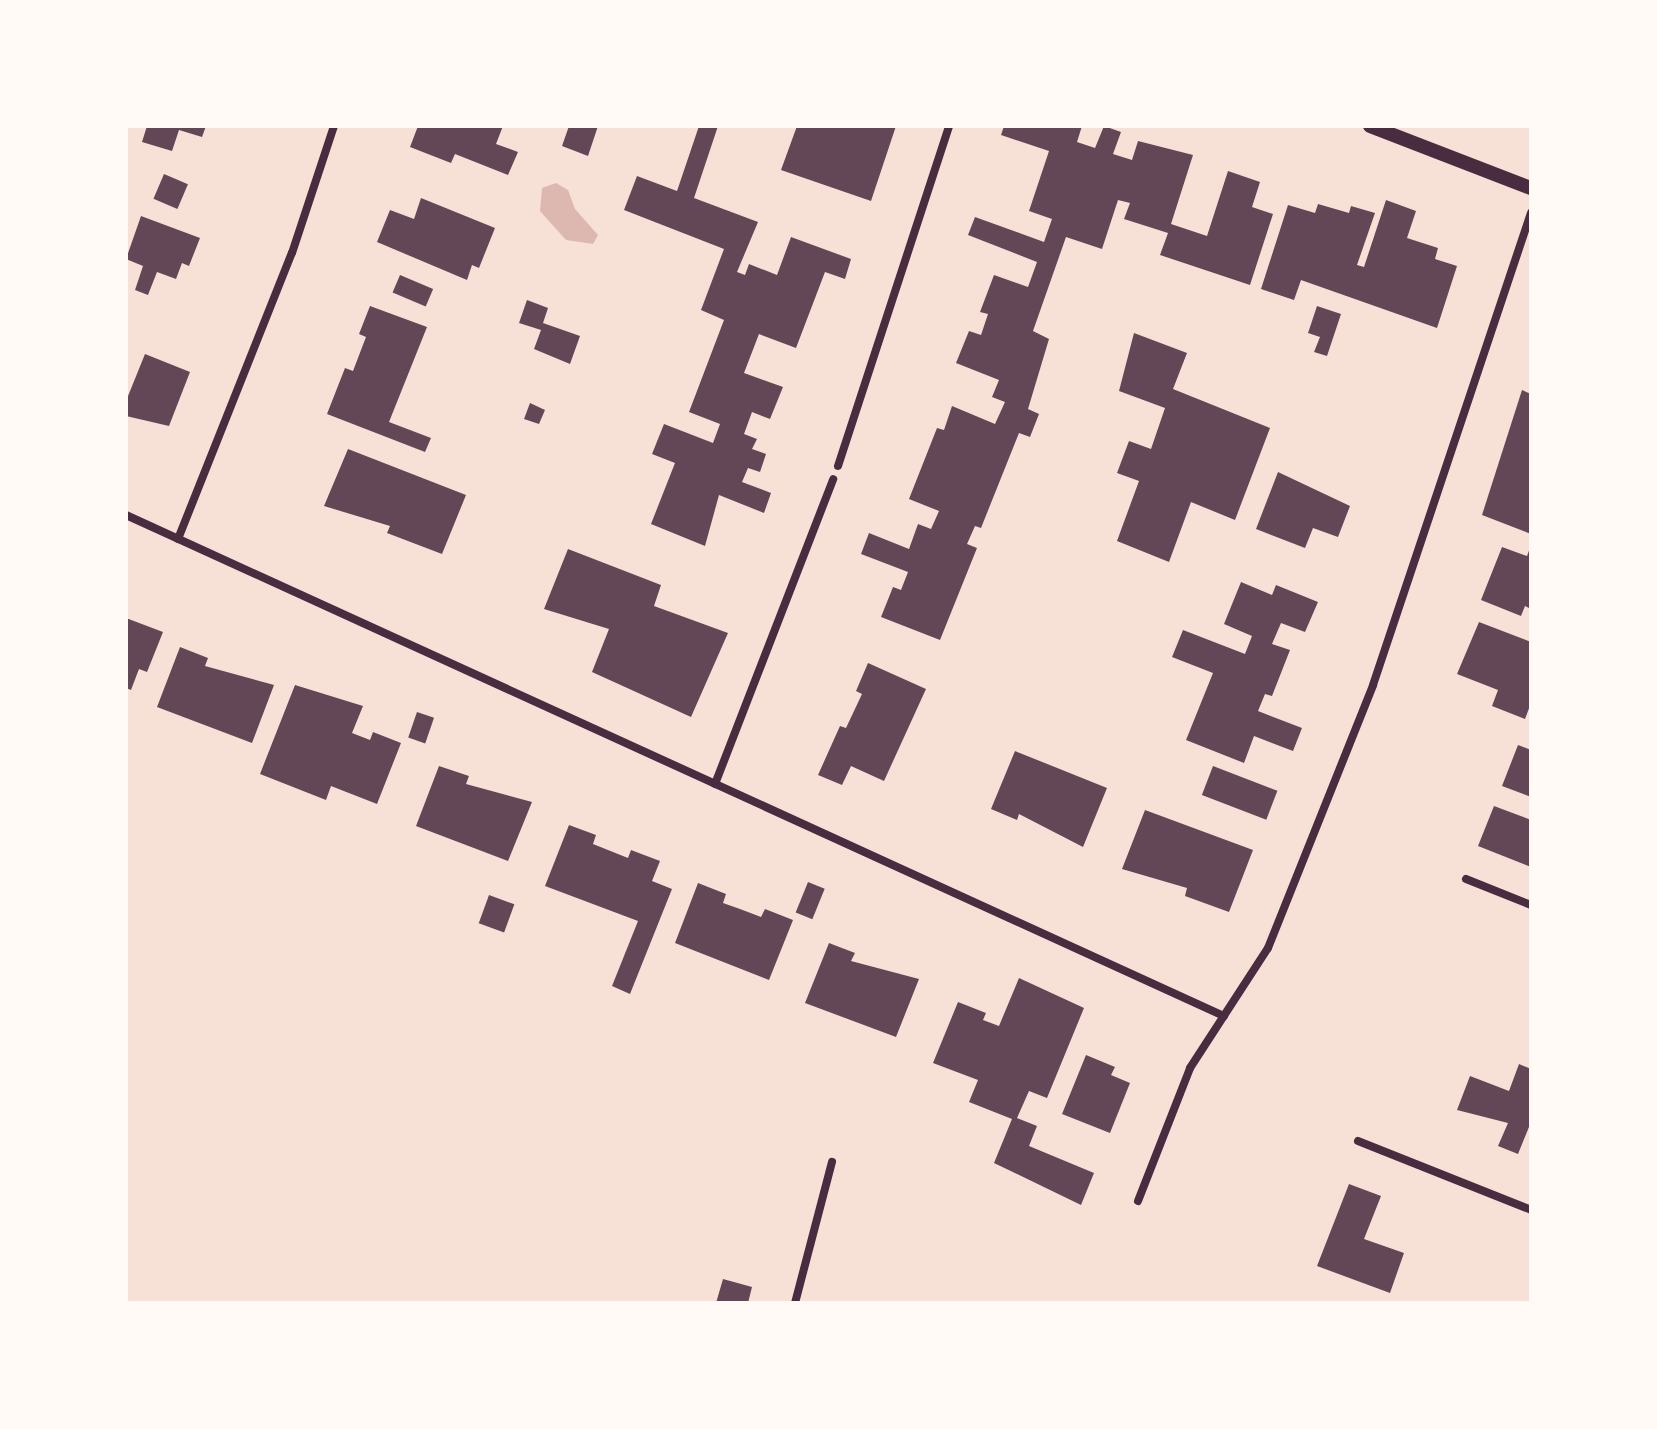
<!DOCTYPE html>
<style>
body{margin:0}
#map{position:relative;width:1657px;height:1429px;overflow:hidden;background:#f7e1d7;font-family:"Fira Sans Condensed",sans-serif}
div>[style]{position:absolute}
.water>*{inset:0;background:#dcb8b0}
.building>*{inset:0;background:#644757;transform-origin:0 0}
.minor>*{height:8px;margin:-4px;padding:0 4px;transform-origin:4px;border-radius:4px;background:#4a2c40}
.tertiary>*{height:14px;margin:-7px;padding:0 7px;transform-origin:7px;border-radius:7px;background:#4a2c40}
span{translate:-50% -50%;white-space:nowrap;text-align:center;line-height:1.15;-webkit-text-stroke:6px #fffaf5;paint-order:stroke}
.frame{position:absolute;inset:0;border:128px solid #fffaf5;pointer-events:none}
</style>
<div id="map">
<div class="water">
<i style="clip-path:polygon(556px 183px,568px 190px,575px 209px,598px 235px,593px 244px,566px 240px,540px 211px,542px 188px)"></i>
</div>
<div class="building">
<i style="clip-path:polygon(147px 126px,206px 126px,202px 137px,179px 130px,172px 151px,142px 142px)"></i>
<i style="clip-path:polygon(418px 126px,503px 126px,496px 144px,518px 152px,508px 175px,455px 154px,451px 163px,410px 147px)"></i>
<i style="clip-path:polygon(569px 126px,598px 126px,588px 156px,562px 146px)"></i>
<i style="clip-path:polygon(699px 126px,718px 126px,694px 198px,758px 222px,737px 272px,745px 275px,749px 264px,777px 275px,791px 237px,851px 259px,845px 279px,825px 272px,796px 348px,759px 334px,744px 373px,783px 387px,770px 419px,752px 412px,744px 434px,757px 439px,752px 449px,766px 454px,760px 472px,748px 468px,742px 482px,771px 493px,764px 513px,719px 495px,705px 546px,651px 524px,675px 463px,652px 454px,664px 424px,713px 443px,720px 424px,689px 412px,724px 320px,701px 310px,724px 249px,624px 210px,637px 176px,677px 191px)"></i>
<i style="clip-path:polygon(797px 126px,896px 126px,871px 201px,781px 170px)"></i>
<i style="clip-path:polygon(1004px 126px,1082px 126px,1077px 142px,1095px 148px,1104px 126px,1121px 132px,1113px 154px,1132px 160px,1138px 141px,1193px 155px,1171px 224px,1207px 236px,1228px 171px,1260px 182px,1252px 207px,1273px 214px,1250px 285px,1160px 255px,1168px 233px,1124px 219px,1130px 203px,1118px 200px,1102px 249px,1066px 237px,1033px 331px,1049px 339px,1028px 409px,1039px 414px,1030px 437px,1019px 433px,981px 528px,975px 526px,967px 544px,977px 548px,940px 640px,881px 617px,893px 587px,901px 590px,908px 572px,861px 554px,869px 533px,909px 549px,918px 524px,931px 529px,939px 511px,909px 499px,937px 428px,944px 430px,952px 406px,995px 424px,1005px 402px,992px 397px,999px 380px,956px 363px,969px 331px,981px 335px,988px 314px,980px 312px,994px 275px,1028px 287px,1037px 262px,968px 235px,975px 217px,1044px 242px,1052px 219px,1029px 211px,1049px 151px,1001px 135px)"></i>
<i style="left:164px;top:174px;width:26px;height:27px;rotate:23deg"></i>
<i style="clip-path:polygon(421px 198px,495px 228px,479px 268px,472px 265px,467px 280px,377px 242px,390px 210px,414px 219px)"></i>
<i style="clip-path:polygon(1386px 200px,1416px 211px,1407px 238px,1438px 248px,1435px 259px,1457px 266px,1437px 328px,1301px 280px,1294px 300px,1261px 289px,1288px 205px,1315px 213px,1318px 204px,1349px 213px,1351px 206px,1375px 213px,1357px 265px,1364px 267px)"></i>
<i style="clip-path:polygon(141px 216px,200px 238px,189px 266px,182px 263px,176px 279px,157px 272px,148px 295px,135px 290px,143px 266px,126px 259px)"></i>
<i style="left:400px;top:275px;width:36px;height:19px;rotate:23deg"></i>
<i style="clip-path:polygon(527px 300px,548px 308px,543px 323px,580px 336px,570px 364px,534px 349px,541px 330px,519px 323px)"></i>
<i style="clip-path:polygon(370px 306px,427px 327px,389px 422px,431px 438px,425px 452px,327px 414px,345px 368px,353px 371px,366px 337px,359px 334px)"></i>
<i style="clip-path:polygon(1317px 306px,1341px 314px,1327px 356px,1314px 352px,1320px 337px,1308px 333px)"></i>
<i style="clip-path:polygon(1134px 333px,1187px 353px,1173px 389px,1270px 428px,1235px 520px,1191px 502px,1169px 562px,1117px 541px,1139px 481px,1117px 473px,1129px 441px,1151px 449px,1165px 408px,1119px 391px)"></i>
<i style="clip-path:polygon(145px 354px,190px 372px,169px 426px,126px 416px,126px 401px)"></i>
<i style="clip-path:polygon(1522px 390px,1531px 394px,1531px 534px,1482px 515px)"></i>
<i style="clip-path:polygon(530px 403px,545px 410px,539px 424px,524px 419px)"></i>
<i style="clip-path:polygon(348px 449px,466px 495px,442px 554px,387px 533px,390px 526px,324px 506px)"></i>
<i style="clip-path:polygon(1278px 472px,1350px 506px,1338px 537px,1313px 528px,1305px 548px,1256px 529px)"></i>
<i style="clip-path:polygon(1531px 545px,1531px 609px,1525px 606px,1521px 616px,1481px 600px,1502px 547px,1527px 556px)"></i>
<i style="clip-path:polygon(568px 549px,661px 585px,654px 606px,728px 633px,691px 717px,592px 672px,609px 629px,544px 609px)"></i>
<i style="clip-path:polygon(1241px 582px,1272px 595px,1276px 585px,1318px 602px,1305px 632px,1281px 623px,1272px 644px,1290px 650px,1272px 696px,1265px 694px,1258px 711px,1302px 728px,1293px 751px,1254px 736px,1244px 763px,1186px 740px,1213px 673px,1172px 657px,1183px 630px,1245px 654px,1252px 636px,1224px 624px)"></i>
<i style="clip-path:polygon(126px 618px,163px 632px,147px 672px,139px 669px,131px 690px,126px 688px)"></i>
<i style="clip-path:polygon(1479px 622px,1531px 642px,1531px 703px,1525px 719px,1492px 706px,1498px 690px,1457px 674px)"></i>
<i style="clip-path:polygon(180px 647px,208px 658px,205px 666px,274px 685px,252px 743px,157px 707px)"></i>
<i style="clip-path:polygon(868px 663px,926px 689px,884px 781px,851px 766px,842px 785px,818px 775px,840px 726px,846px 728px,862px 694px,856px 691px)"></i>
<i style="clip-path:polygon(295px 685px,363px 706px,352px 733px,370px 740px,373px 732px,401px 743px,377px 804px,331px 786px,326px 800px,260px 774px)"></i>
<i style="left:417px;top:712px;width:18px;height:27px;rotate:19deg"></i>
<i style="clip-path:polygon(1518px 745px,1531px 750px,1531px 797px,1502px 786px)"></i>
<i style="clip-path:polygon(1015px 751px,1107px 788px,1083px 847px,1019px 814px,1017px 820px,991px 809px)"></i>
<i style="clip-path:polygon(439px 766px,469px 776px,466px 784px,532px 802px,508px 861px,416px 826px)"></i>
<i style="left:1213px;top:766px;width:69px;height:31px;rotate:21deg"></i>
<i style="clip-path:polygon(1494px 806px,1531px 820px,1531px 867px,1478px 846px)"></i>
<i style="clip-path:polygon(1145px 810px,1253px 850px,1229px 912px,1185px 896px,1187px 888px,1122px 869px)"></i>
<i style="clip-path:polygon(569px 825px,596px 835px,593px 844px,628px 858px,631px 850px,660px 861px,652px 881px,672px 889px,630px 994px,612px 986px,638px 921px,545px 886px)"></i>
<i style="left:808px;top:882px;width:18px;height:33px;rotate:22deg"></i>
<i style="clip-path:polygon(698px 883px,726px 894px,723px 903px,740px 909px,761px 917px,765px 909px,793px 920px,769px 980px,675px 943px)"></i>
<i style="left:489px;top:895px;width:27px;height:30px;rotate:20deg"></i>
<i style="clip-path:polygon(829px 943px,855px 953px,851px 961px,919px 979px,896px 1037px,805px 1003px)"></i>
<i style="clip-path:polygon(1019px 978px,1084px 1008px,1047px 1098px,1029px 1091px,1017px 1118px,1037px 1126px,1029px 1146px,1094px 1173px,1081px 1205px,994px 1163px,1012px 1119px,969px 1102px,978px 1080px,933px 1063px,958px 1002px,986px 1013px,983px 1020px,999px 1026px)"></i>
<i style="clip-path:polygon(1086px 1055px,1115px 1067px,1111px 1075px,1130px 1083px,1110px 1133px,1062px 1114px)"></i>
<i style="clip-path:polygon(1519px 1064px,1531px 1069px,1531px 1122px,1518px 1154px,1498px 1146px,1508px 1123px,1457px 1110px,1470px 1076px,1509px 1091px)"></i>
<i style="clip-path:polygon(1349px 1184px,1381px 1196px,1364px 1239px,1404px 1253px,1390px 1293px,1317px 1266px)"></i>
<i style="clip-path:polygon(723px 1279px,752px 1287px,748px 1303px,716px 1303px)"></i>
</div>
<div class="minor">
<i style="left:838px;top:466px;width:358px;rotate:-71.9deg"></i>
<i style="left:126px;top:515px;width:1207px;rotate:24.53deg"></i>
<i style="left:178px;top:539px;width:308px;rotate:-68.3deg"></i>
<i style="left:292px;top:253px;width:134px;rotate:-71.7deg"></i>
<i style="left:715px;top:784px;width:327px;rotate:-68.8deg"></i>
<i style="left:1466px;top:879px;width:70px;rotate:21.8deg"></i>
<i style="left:1358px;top:1141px;width:186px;rotate:21.7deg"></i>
<i style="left:1138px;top:1201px;width:143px;rotate:-68.6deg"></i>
<i style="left:1190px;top:1068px;width:143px;rotate:-57deg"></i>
<i style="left:1268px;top:948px;width:283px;rotate:-68.2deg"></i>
<i style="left:1373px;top:685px;width:498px;rotate:-71.5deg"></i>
<i style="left:795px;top:1303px;width:146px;rotate:-75.3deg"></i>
</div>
<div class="tertiary">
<i style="left:1370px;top:126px;width:173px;rotate:21.1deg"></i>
</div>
<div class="frame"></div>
</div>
